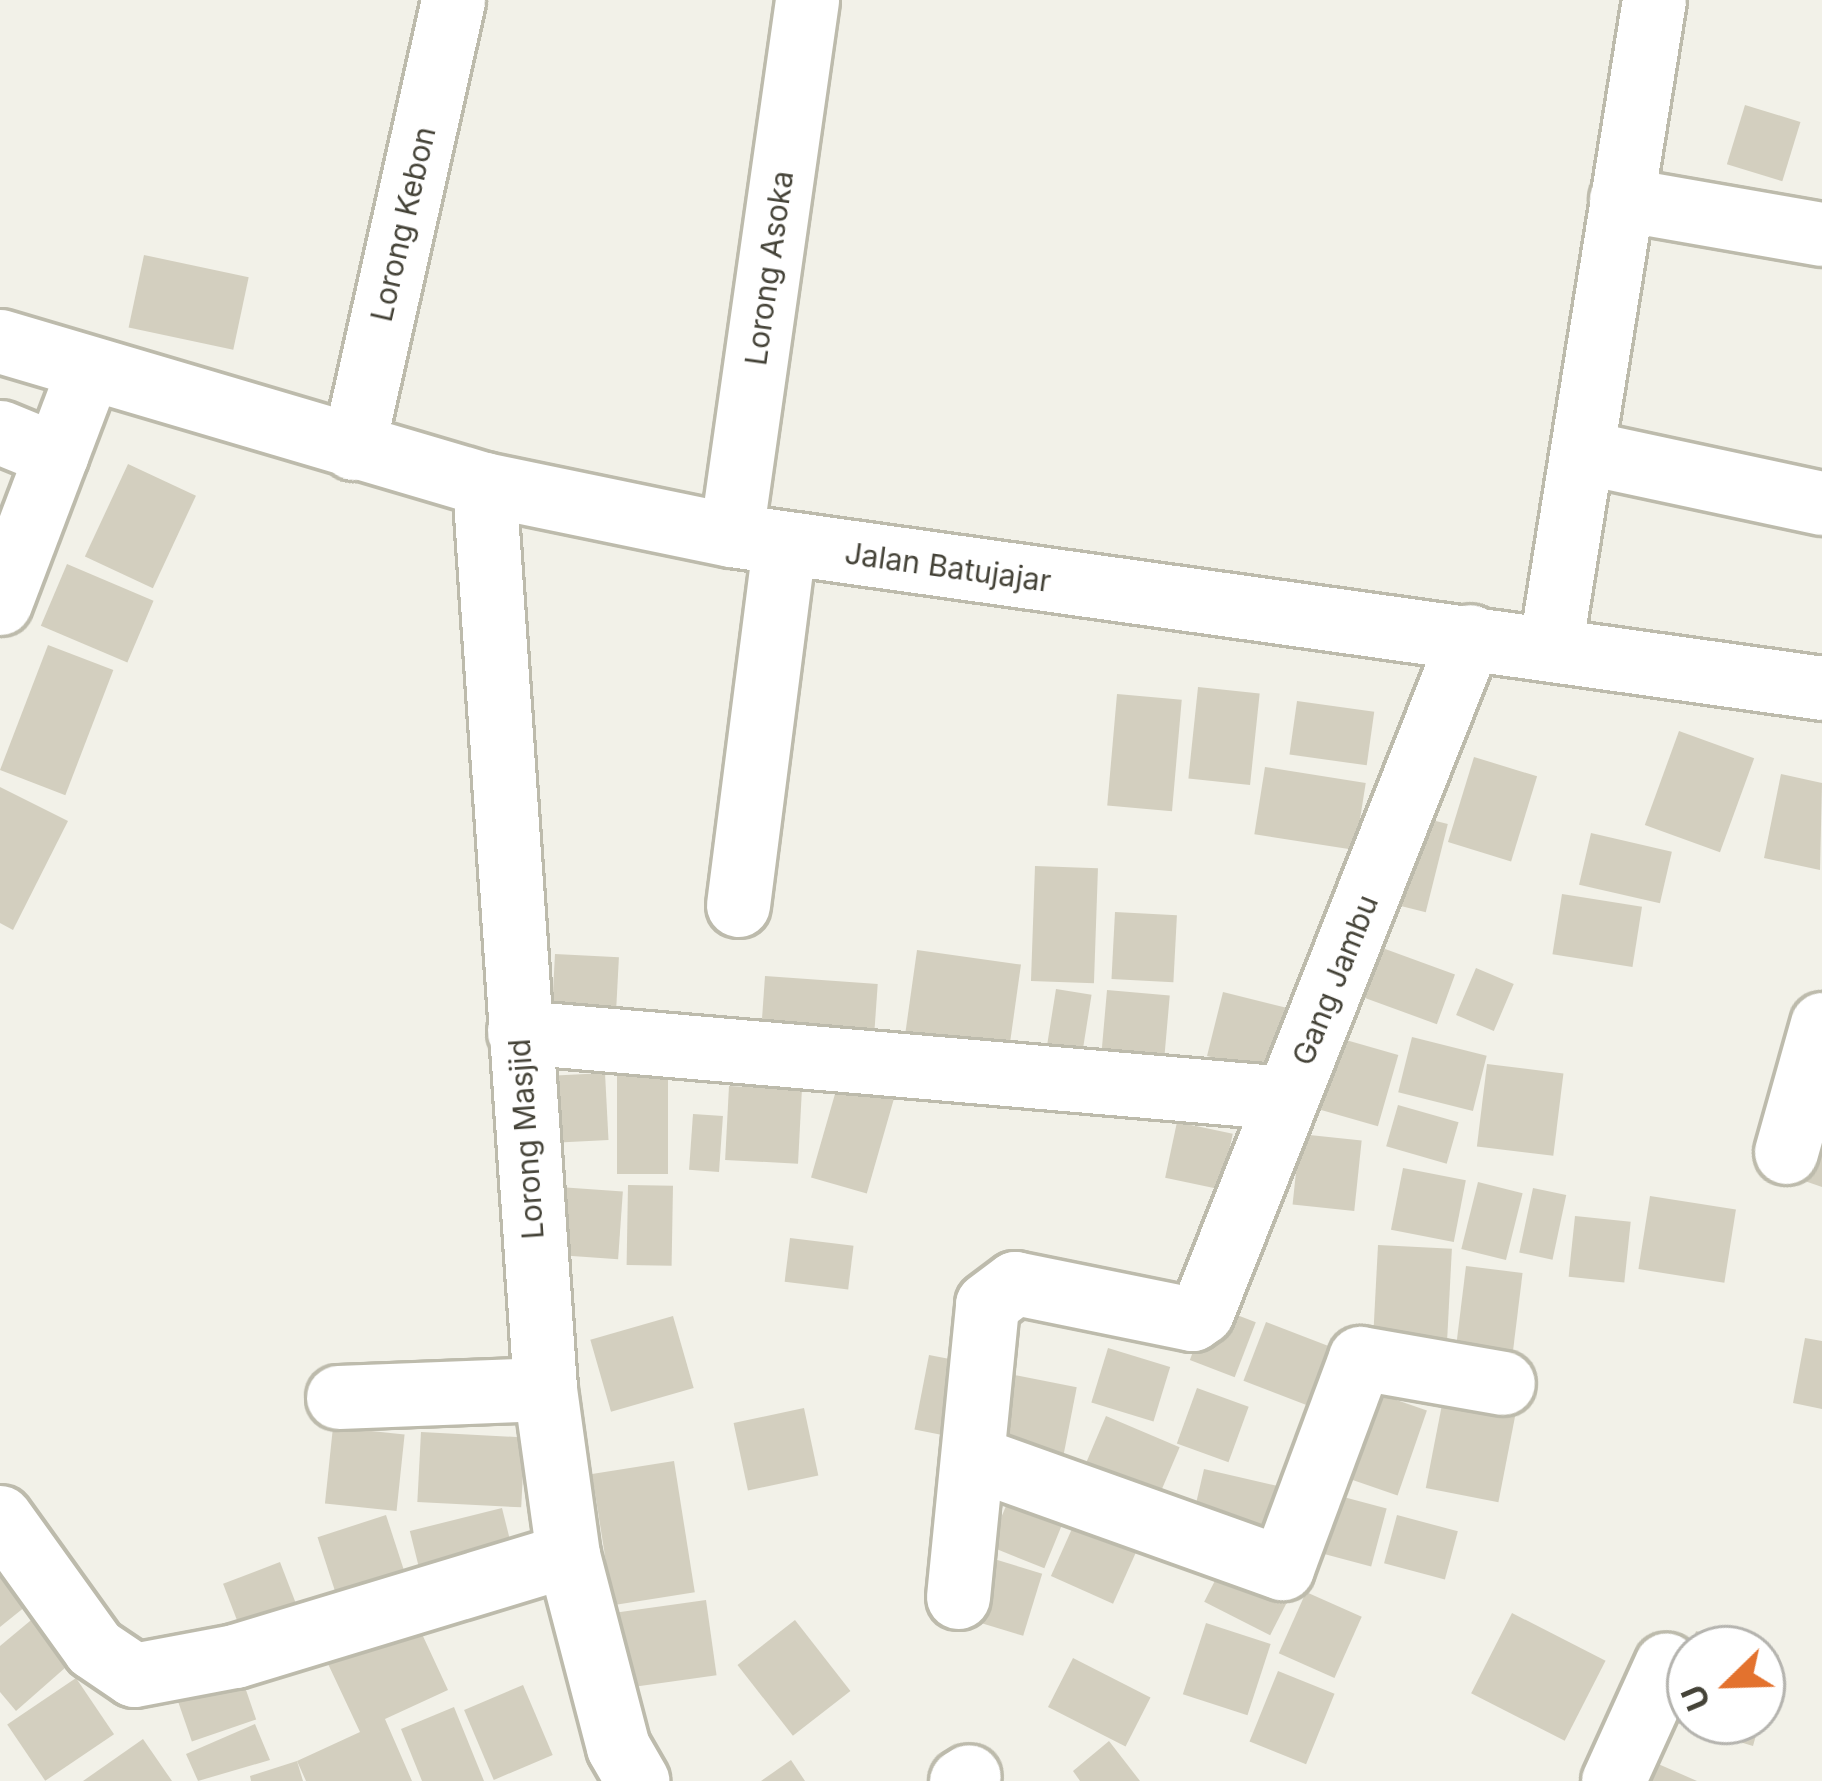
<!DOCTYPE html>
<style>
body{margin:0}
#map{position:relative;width:1822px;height:1781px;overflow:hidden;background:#f2f1e8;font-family:Inter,sans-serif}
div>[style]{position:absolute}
.building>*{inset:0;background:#d3cfbf;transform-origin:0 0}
.roads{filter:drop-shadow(3px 0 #bdbbac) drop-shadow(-3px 0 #bdbbac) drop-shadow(0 3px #bdbbac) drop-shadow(0 -3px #bdbbac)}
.minor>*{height:63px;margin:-31.5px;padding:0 31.5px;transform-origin:31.5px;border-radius:31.5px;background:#fff}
span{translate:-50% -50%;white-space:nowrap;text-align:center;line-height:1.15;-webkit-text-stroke:10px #fff;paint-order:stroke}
.street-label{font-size:30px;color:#454338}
.north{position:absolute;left:1666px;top:1625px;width:120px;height:120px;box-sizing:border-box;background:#fff;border:3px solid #b5b4af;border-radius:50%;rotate:247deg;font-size:33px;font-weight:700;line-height:48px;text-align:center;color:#454338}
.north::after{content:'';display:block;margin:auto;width:42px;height:54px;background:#e3722e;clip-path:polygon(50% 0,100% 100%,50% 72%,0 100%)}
</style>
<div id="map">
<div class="building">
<i style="left:1745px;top:105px;width:58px;height:62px;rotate:17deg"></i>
<i style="left:144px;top:255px;width:107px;height:74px;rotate:12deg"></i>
<i style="left:128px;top:464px;width:75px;height:102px;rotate:25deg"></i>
<i style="left:67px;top:564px;width:94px;height:67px;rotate:23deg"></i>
<i style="left:48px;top:645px;width:70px;height:134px;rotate:21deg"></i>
<i style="left:1198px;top:687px;width:62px;height:92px;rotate:6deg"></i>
<i style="left:1117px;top:694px;width:65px;height:112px;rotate:5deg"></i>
<i style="left:1297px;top:701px;width:78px;height:54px;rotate:8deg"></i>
<i style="left:1679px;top:731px;width:80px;height:100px;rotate:20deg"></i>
<i style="left:1474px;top:757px;width:66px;height:89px;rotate:17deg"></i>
<i style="left:1265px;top:767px;width:102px;height:68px;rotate:9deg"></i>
<i style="clip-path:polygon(1781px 774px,1822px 783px,1820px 870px,1764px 858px)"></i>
<i style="clip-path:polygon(0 787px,68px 821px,13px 930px,0 923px)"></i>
<i style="left:1408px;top:814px;width:41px;height:91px;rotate:14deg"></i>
<i style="left:1591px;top:833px;width:83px;height:53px;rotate:13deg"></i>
<i style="left:1035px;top:866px;width:63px;height:115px;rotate:2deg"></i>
<i style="left:1562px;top:894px;width:81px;height:61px;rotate:9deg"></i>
<i style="left:1115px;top:912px;width:62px;height:67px;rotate:3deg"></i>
<i style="left:1377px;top:946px;width:83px;height:53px;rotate:20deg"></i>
<i style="left:917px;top:950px;width:105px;height:89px;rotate:8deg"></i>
<i style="left:555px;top:954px;width:64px;height:58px;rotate:3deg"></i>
<i style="left:1476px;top:968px;width:41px;height:51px;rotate:23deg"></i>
<i style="left:765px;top:976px;width:113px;height:51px;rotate:4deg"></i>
<i style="left:1056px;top:989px;width:36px;height:66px;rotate:9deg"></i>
<i style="left:1107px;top:990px;width:63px;height:80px;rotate:5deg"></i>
<i style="left:1223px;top:992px;width:82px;height:66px;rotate:14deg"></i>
<i style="left:1332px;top:1036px;width:69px;height:74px;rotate:16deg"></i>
<i style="left:1412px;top:1037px;width:77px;height:57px;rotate:14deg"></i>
<i style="left:1487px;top:1064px;width:77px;height:83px;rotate:7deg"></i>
<i style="left:617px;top:1066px;width:51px;height:108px"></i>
<i style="left:843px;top:1066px;width:58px;height:116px;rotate:16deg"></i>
<i style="left:605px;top:1073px;width:67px;height:69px;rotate:87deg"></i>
<i style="left:729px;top:1086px;width:73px;height:74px;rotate:3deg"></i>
<i style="left:1398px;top:1105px;width:63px;height:43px;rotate:16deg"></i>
<i style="left:693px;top:1114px;width:30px;height:56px;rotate:4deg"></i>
<i style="left:1177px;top:1122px;width:57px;height:57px;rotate:12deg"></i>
<i style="clip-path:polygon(1822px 1128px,1822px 1187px,1796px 1178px)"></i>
<i style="left:1300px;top:1134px;width:62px;height:71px;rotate:6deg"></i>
<i style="left:1403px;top:1168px;width:64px;height:63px;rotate:11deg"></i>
<i style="left:1478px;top:1182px;width:46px;height:69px;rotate:14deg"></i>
<i style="left:628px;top:1185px;width:45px;height:80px;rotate:1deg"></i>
<i style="left:559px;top:1187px;width:64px;height:68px;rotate:4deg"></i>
<i style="left:1533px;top:1188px;width:34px;height:66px;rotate:12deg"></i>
<i style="left:1650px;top:1196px;width:87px;height:74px;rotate:9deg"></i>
<i style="left:1575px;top:1216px;width:56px;height:61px;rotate:6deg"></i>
<i style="left:790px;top:1238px;width:64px;height:44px;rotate:7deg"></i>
<i style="left:1378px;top:1245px;width:74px;height:111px;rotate:3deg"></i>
<i style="left:1466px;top:1266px;width:57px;height:104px;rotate:7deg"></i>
<i style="left:1211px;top:1305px;width:48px;height:59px;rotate:21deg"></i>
<i style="left:673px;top:1316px;width:75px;height:86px;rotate:74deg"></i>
<i style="left:1266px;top:1322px;width:94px;height:63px;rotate:21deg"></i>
<i style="clip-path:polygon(1805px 1338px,1822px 1341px,1822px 1409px,1793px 1403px)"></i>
<i style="left:1108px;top:1348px;width:65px;height:57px;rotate:17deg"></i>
<i style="left:929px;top:1355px;width:49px;height:76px;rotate:11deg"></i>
<i style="left:1009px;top:1374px;width:69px;height:88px;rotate:11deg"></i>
<i style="left:1446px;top:1384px;width:74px;height:106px;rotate:11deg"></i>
<i style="left:1356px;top:1386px;width:75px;height:90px;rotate:19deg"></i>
<i style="left:1197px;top:1388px;width:55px;height:59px;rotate:20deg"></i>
<i style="left:804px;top:1408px;width:69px;height:72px;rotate:78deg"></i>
<i style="left:1106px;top:1416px;width:80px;height:76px;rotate:23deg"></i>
<i style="left:333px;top:1427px;width:72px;height:77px;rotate:6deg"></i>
<i style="left:421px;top:1432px;width:104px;height:70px;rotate:3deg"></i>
<i style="left:674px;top:1461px;width:133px;height:83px;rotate:81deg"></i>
<i style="left:1204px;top:1469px;width:87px;height:67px;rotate:13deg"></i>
<i style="left:1014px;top:1486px;width:59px;height:65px;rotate:22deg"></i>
<i style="left:1321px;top:1491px;width:68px;height:60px;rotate:15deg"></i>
<i style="left:502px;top:1508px;width:62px;height:95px;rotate:76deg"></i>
<i style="left:1079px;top:1513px;width:68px;height:69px;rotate:24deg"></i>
<i style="left:386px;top:1515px;width:77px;height:72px;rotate:72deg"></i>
<i style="left:1397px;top:1515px;width:63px;height:50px;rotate:15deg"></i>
<i style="clip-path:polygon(0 1552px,36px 1598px,0 1627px)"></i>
<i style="left:981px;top:1555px;width:64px;height:65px;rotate:17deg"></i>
<i style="left:1226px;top:1559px;width:74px;height:48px;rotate:27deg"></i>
<i style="left:280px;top:1562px;width:63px;height:61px;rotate:69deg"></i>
<i style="left:1306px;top:1592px;width:61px;height:67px;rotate:24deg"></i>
<i style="left:706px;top:1600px;width:76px;height:108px;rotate:82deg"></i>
<i style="clip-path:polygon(409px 1606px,448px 1690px,385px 1719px,412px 1781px,306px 1781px,297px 1761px,360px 1732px,321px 1649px)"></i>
<i style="left:1512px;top:1613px;width:105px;height:90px;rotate:27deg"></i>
<i style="clip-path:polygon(36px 1616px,74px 1660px,16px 1711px,0 1692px,0 1646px)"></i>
<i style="left:795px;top:1620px;width:90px;height:73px;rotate:52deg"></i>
<i style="left:1206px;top:1623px;width:68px;height:75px;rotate:18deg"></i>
<i style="clip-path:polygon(1696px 1631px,1754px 1648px,1754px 1649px,1690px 1649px)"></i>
<i style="clip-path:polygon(1762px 1650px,1779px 1655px,1763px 1710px,1762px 1710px)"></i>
<i style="clip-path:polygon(1690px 1656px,1690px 1721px,1760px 1721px,1753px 1746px,1670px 1721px)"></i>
<i style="left:235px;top:1658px;width:65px;height:68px;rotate:71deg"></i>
<i style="left:1073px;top:1658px;width:87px;height:55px;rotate:27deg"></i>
<i style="left:1278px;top:1671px;width:61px;height:76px;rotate:22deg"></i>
<i style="left:76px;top:1678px;width:68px;height:83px;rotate:56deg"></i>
<i style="left:523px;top:1685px;width:76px;height:64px;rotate:67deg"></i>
<i style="clip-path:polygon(454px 1707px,484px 1781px,422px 1781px,401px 1729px)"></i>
<i style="clip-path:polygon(255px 1724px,270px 1760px,198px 1781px,186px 1754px)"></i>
<i style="clip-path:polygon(143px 1739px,172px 1781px,83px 1781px)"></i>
<i style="clip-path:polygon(1109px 1741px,1140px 1781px,1080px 1781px,1073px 1771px)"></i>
<i style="clip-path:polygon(791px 1760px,805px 1781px,761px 1781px)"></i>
<i style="clip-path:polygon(297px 1761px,303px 1781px,251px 1781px,250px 1776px)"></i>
<i style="clip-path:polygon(1656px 1763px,1697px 1781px,1648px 1781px)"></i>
</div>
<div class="roads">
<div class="minor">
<i style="left:1621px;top:199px;width:204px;rotate:9.9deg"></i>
<i style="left:0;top:341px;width:505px;rotate:16.46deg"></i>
<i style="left:484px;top:484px;width:252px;rotate:11.7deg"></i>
<i style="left:731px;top:535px;width:1102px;rotate:7.98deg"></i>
<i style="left:0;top:432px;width:61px;rotate:22.3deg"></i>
<i style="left:353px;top:448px;width:459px;rotate:-77.4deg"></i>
<i style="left:1607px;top:457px;width:220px;rotate:12.1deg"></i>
<i style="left:484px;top:484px;width:907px;rotate:86.14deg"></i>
<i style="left:545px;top:1389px;width:168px;rotate:82.1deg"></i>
<i style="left:568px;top:1555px;width:198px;rotate:75.4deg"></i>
<i style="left:618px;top:1747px;width:39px;rotate:60deg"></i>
<i style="left:731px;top:535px;width:540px;rotate:-81.91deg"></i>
<i style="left:0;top:603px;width:248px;rotate:-69.2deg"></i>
<i style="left:1550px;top:649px;width:657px;rotate:-80.9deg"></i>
<i style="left:738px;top:905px;width:363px;rotate:-82.7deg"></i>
<i style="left:519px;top:1032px;width:770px;rotate:4.92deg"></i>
<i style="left:1786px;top:1152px;width:133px;rotate:-74.3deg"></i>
<i style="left:338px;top:1397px;width:207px;rotate:-2.2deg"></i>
<i style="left:977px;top:1459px;width:324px;rotate:19.7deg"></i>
<i style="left:1282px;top:1568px;width:224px;rotate:-69.6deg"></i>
<i style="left:1360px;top:1358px;width:145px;rotate:9.9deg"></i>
<i style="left:0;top:1517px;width:161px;rotate:54.3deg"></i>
<i style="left:94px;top:1648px;width:48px;rotate:34deg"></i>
<i style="left:134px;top:1675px;width:103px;rotate:-10.7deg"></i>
<i style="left:235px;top:1656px;width:348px;rotate:-16.9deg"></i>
<i style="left:958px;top:1597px;width:294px;rotate:-84.3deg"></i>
<i style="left:987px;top:1304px;width:35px;rotate:-37deg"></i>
<i style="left:1015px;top:1283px;width:181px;rotate:11.5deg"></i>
<i style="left:1192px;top:1319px;width:12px;rotate:-35deg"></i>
<i style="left:1202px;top:1312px;width:727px;rotate:-68.37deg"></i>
<i style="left:961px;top:1781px;width:9px;rotate:-32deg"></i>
<i style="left:1613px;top:1781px;width:128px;rotate:-65.6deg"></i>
</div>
</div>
<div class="street-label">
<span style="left:403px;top:224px;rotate:-77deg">Lorong Kebon</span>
<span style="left:769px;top:268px;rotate:-82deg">Lorong Asoka</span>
<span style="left:948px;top:567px;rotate:8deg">Jalan Batujajar</span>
<span style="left:1335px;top:980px;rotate:-68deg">Gang Jambu</span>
<span style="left:526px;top:1139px;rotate:-94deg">Lorong Masjid</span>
</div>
<div class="north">U</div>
</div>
